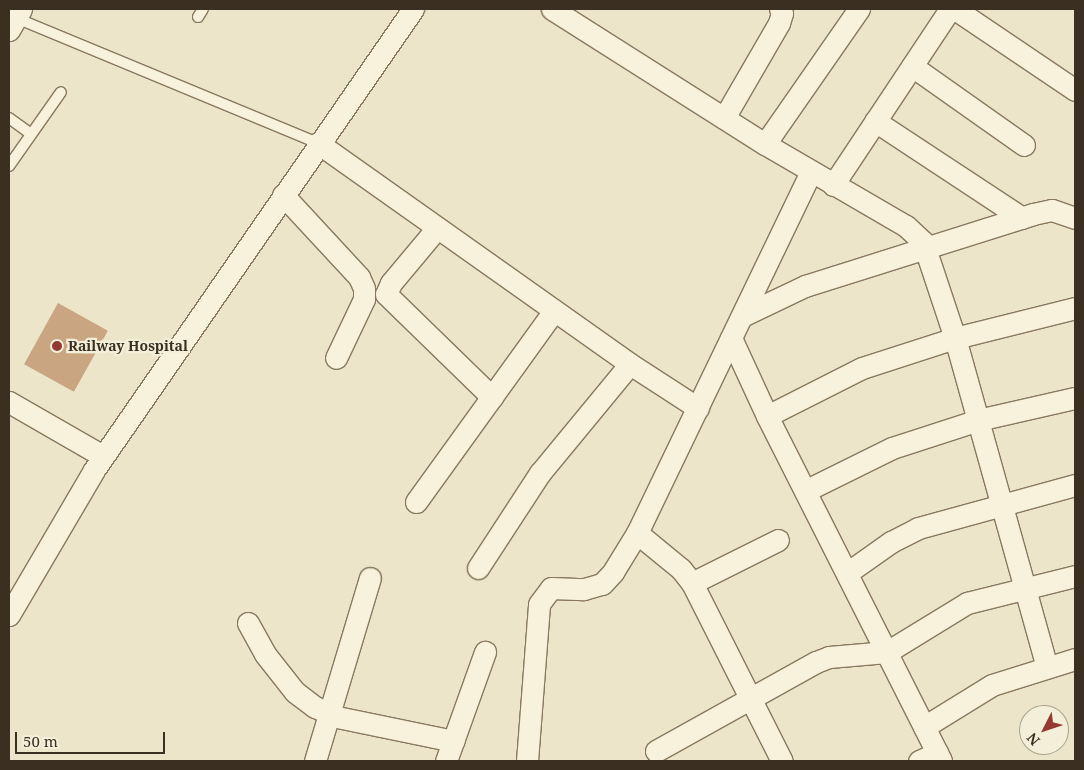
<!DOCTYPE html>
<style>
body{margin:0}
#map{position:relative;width:1084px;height:770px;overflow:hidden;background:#ede5c9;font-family:"Noto Serif",serif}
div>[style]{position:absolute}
.building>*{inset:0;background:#c9a581;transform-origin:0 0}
.roads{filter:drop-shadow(1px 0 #89785f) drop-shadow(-1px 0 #89785f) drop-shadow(0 1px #89785f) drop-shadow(0 -1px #89785f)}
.lane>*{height:10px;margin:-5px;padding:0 5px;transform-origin:5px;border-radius:5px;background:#f8f2dd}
.street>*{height:21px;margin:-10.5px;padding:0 10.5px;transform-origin:10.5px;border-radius:10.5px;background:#f8f2dd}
.dots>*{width:14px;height:14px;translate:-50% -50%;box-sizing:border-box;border:2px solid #f4efd9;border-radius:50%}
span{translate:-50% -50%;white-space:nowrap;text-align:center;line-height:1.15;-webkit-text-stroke:4.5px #f4efd9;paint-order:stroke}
.poi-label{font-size:14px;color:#3a2f21;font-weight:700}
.left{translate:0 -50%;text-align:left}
.frame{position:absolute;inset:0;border:10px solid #3a2f21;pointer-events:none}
.north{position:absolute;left:1019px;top:705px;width:50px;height:50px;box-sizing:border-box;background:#f4efd9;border:1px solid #aaa28f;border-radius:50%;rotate:229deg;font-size:14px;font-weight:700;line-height:20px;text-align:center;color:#3a2f21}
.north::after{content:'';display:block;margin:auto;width:18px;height:22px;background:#953932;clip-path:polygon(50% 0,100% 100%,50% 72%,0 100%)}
.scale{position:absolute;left:15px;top:732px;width:150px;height:22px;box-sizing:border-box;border:2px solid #3a2f21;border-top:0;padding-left:6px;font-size:15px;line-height:18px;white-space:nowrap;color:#3a2f21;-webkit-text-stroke:4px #f4efd9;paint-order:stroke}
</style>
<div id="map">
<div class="building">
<i style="left:58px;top:303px;width:57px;height:70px;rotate:29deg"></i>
</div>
<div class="roads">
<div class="lane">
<i style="left:198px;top:17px;width:9px;rotate:-58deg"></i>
<i style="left:16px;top:18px;width:327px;rotate:22.5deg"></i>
<i style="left:9px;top:118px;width:27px;rotate:36deg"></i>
<i style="left:9px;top:166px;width:90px;rotate:-54.9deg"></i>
</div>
<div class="street">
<i style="left:552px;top:9px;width:252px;rotate:32.4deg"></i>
<i style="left:765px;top:144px;width:163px;rotate:30.2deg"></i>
<i style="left:906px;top:226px;width:23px;rotate:43deg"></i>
<i style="left:923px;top:242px;width:101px;rotate:71.6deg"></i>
<i style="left:955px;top:338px;width:342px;rotate:74.4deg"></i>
<i style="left:955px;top:9px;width:145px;rotate:34deg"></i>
<i style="left:9px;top:30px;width:24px;rotate:-60deg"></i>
<i style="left:912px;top:66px;width:137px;rotate:35.2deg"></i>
<i style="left:724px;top:118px;width:110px;rotate:-59.9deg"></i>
<i style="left:779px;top:23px;width:10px;rotate:-73deg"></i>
<i style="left:782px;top:13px;width:4px;rotate:-117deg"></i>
<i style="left:875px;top:121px;width:176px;rotate:33.4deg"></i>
<i style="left:318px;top:143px;width:382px;rotate:35.3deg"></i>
<i style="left:630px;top:364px;width:81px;rotate:32.9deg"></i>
<i style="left:765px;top:144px;width:165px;rotate:-55.2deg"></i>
<i style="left:833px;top:185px;width:211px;rotate:-56.4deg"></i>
<i style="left:283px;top:195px;width:112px;rotate:47.2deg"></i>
<i style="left:359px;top:277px;width:12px;rotate:66deg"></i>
<i style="left:364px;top:288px;width:11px;rotate:90deg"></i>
<i style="left:364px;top:299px;width:65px;rotate:115.4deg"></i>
<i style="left:437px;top:228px;width:72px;rotate:129.9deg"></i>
<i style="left:391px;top:283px;width:12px;rotate:114deg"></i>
<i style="left:386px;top:294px;width:148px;rotate:44.2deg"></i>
<i style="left:742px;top:316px;width:70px;rotate:-25.5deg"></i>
<i style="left:805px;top:286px;width:239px;rotate:-17.5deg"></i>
<i style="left:1033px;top:214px;width:19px;rotate:-12deg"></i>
<i style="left:1052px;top:210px;width:24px;rotate:19deg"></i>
<i style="left:731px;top:338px;width:86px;rotate:65.2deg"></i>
<i style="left:767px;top:416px;width:386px;rotate:63.2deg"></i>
<i style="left:9px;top:402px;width:108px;rotate:29.9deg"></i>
<i style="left:767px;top:416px;width:106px;rotate:-26.8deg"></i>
<i style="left:862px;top:368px;width:98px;rotate:-17.9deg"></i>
<i style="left:955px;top:338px;width:124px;rotate:-14deg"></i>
<i style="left:805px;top:491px;width:97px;rotate:-26.3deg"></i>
<i style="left:892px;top:448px;width:90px;rotate:-18deg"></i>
<i style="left:978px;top:420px;width:99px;rotate:-12.8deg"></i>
<i style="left:416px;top:502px;width:236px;rotate:-54.2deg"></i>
<i style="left:637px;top:533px;width:57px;rotate:39.3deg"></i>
<i style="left:681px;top:569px;width:18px;rotate:52deg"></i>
<i style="left:692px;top:583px;width:199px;rotate:63.2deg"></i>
<i style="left:478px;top:568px;width:113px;rotate:-56.9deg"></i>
<i style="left:540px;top:473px;width:141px;rotate:-50.5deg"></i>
<i style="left:847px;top:573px;width:54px;rotate:-35.2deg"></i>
<i style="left:891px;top:542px;width:30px;rotate:-27deg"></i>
<i style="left:918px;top:528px;width:163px;rotate:-15.3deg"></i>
<i style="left:692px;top:583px;width:96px;rotate:-26.6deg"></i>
<i style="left:9px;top:615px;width:168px;rotate:-59.6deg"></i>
<i style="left:94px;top:470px;width:561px;rotate:-55.32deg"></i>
<i style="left:248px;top:623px;width:35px;rotate:61deg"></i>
<i style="left:265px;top:654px;width:48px;rotate:51.7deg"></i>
<i style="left:295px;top:692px;width:25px;rotate:37deg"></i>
<i style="left:315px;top:707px;width:24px;rotate:24deg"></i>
<i style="left:337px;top:717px;width:119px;rotate:11.6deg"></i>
<i style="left:924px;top:727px;width:80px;rotate:-31.7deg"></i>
<i style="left:992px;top:685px;width:87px;rotate:-17.4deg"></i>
<i style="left:656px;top:751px;width:183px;rotate:-29.1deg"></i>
<i style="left:816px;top:662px;width:14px;rotate:-21deg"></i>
<i style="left:829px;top:657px;width:58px;rotate:-4.9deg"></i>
<i style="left:887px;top:652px;width:94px;rotate:-31.5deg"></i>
<i style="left:967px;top:603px;width:111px;rotate:-14deg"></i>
<i style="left:315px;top:761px;width:191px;rotate:-73.3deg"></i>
<i style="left:446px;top:761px;width:116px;rotate:-70.3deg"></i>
<i style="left:527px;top:761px;width:157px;rotate:-85.6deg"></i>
<i style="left:539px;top:604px;width:20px;rotate:-53deg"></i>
<i style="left:551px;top:588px;width:33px;rotate:2deg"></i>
<i style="left:584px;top:589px;width:19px;rotate:-16deg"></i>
<i style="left:602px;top:584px;width:16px;rotate:-47deg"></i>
<i style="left:613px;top:572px;width:46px;rotate:-58.4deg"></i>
<i style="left:637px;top:533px;width:401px;rotate:-64.3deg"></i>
<i style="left:919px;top:761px;width:20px;rotate:-24deg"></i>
</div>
</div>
<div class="dots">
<i style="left:57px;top:346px;background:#953932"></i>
</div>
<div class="poi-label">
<span class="left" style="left:68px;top:346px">Railway Hospital</span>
</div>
<div class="frame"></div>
<div class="north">N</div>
<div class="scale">50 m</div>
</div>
